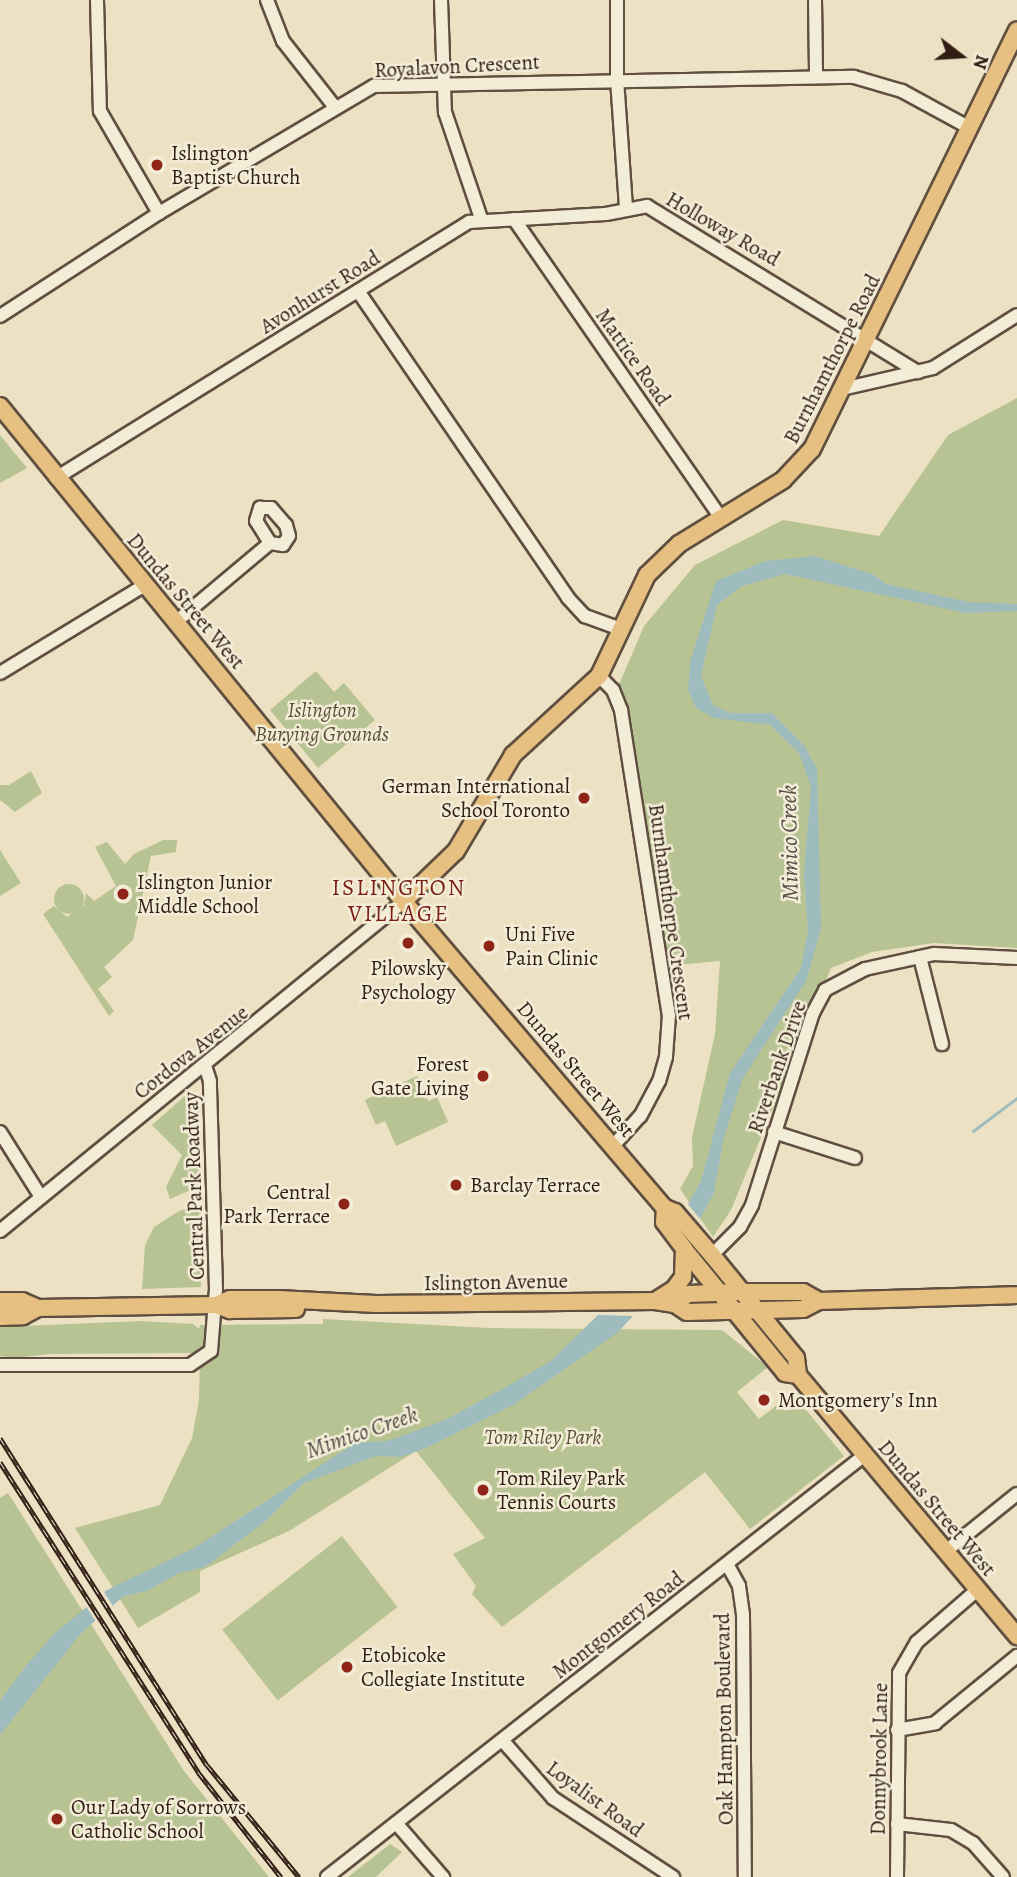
<!DOCTYPE html>
<style>
body{margin:0}
#map{position:relative;width:1017px;height:1877px;overflow:hidden;background:#ece1c2;font-family:Alegreya,serif}
div>[style]{position:absolute}
.green>*{inset:0;background:#b8c393;transform-origin:0 0}
.round{border-radius:50%}
.water>*{inset:0;background:#9ebbbe}
.pier>*{inset:0;background:#ece1c2}
.stream>*{height:2.5px;margin:-1.25px;padding:0 1.25px;transform-origin:1.25px;border-radius:1.25px;background:#9ebbbe}
.roads{filter:drop-shadow(2px 0 #604f40) drop-shadow(-2px 0 #604f40) drop-shadow(0 2px #604f40) drop-shadow(0 -2px #604f40)}
.minor>*{height:12px;margin:-6px;padding:0 6px;transform-origin:6px;border-radius:6px;background:#f3ecd7}
.major>*{height:16px;margin:-8px;padding:0 8px;transform-origin:8px;border-radius:8px;background:#e6c081}
.rail>*{height:5px;margin-top:-2.5px;transform-origin:0;background:repeating-linear-gradient(90deg,#f3ecd7 0 8px,#311e14 0 16px);box-sizing:border-box;border-block:2px solid #311e14}
.dots>*{width:19px;height:19px;translate:-50% -50%;box-sizing:border-box;border:4px solid #f3ecd7;border-radius:50%}
span{translate:-50% -50%;white-space:nowrap;text-align:center;line-height:1.15;-webkit-text-stroke:5px #f3ecd7;paint-order:stroke}
.street-label{font-size:21px;color:#311e14}
.poi-label{font-size:21px;color:#311e14}
.left{translate:0 -50%;text-align:left}
.right{translate:-100% -50%;text-align:right}
.park-label{font-size:21px;color:#5a503a;font-style:italic}
.water-label{font-size:23px;color:#524d47;font-style:italic}
.neighbourhood-label{font-size:23px;color:#7a1f14;letter-spacing:2px}
.north{position:absolute;left:926px;top:21px;width:70px;height:70px;-webkit-text-stroke:5px #f3ecd7;paint-order:stroke;rotate:107deg;font-size:19px;font-weight:700;line-height:28px;text-align:center;color:#311e14}
.north::after{content:'';display:block;margin:auto;width:24px;height:32px;background:#311e14;clip-path:polygon(50% 0,100% 100%,50% 72%,0 100%)}
</style>
<div id="map">
<div class="green">
<i style="clip-path:polygon(1017px 398px,1017px 948px,934px 943px,872px 952px,831px 968px,731px 1210px,713px 1237px,680px 1189px,693px 1166px,692px 1137px,715px 1034px,720px 961px,666px 966px,634px 744px,625px 699px,618px 687px,644px 626px,695px 565px,783px 520px,879px 536px,948px 435px)"></i>
<i style="clip-path:polygon(0 435px,27px 468px,0 483px)"></i>
<i style="clip-path:polygon(316px 671px,334px 692px,344px 683px,375px 720px,318px 768px,270px 710px)"></i>
<i style="clip-path:polygon(31px 771px,42px 793px,15px 812px,0 800px,0 785px,9px 785px)"></i>
<i style="clip-path:polygon(163px 840px,177px 840px,176px 852px,151px 856px,133px 940px,104px 967px,112px 977px,98px 989px,114px 1011px,109px 1016px,43px 914px,54px 906px,67px 917px,84px 905px,86px 893px,94px 901px,116px 886px,95px 847px,107px 842px,125px 864px,134px 854px)"></i>
<i style="clip-path:polygon(0 850px,21px 883px,0 896px)"></i>
<i class="round" style="left:54px;top:884px;width:30px;height:30px"></i>
<i style="clip-path:polygon(417px 1076px,428px 1101px,437px 1097px,448px 1122px,396px 1146px,385px 1121px,376px 1125px,365px 1100px)"></i>
<i style="clip-path:polygon(195px 1093px,199px 1098px,200px 1186px,170px 1199px,166px 1187px,182px 1155px,152px 1125px,187px 1094px)"></i>
<i style="clip-path:polygon(201px 1204px,201px 1287px,142px 1289px,145px 1245px,154px 1227px,179px 1211px)"></i>
<i style="clip-path:polygon(323px 1319px,489px 1328px,722px 1330px,768px 1367px,737px 1392px,759px 1419px,792px 1393px,844px 1456px,750px 1529px,705px 1472px,502px 1627px,472px 1594px,476px 1586px,453px 1554px,485px 1538px,416px 1451px,289px 1531px,200px 1571px,200px 1592px,138px 1628px,75px 1528px,160px 1505px,192px 1438px,199px 1400px,200px 1348px,193px 1353px,52px 1354px,12px 1358px,0 1356px,0 1327px,141px 1321px,193px 1324px,199px 1329px,200px 1325px,323px 1324px)"></i>
<i style="clip-path:polygon(8px 1493px,184px 1771px,269px 1877px,0 1877px,0 1498px)"></i>
<i style="left:342px;top:1536px;width:90px;height:152px;rotate:52deg"></i>
<i style="clip-path:polygon(390px 1844px,402px 1852px,376px 1877px,348px 1877px)"></i>
</div>
<div class="water">
<i style="clip-path:polygon(815px 556px,874px 575px,886px 584px,969px 602px,1017px 604px,1017px 611px,966px 613px,785px 574px,742px 586px,717px 605px,701px 676px,713px 705px,730px 713px,772px 713px,804px 745px,817px 769px,821px 929px,806px 981px,743px 1078px,724px 1137px,714px 1193px,700px 1219px,688px 1204px,701px 1181px,730px 1073px,801px 968px,808px 931px,804px 874px,811px 787px,799px 753px,770px 725px,714px 718px,696px 708px,688px 690px,690px 662px,716px 581px,766px 561px)"></i>
<i style="clip-path:polygon(598px 1315px,633px 1316px,617px 1333px,513px 1405px,426px 1448px,400px 1457px,376px 1456px,304px 1483px,267px 1520px,205px 1567px,179px 1573px,147px 1591px,124px 1596px,82px 1632px,0 1735px,0 1701px,25px 1667px,54px 1634px,107px 1590px,194px 1548px,355px 1443px,387px 1441px,410px 1433px,445px 1420px,506px 1387px,551px 1361px)"></i>
</div>
<div class="pier">
<i style="clip-path:polygon(102px 1589px,115px 1609px,97px 1623px,85px 1605px)"></i>
</div>
<div class="stream">
<i style="left:973px;top:1131px;width:55px;rotate:-36.9deg"></i>
</div>
<div class="roads">
<div class="minor">
<i style="left:97px;top:0;width:111px;rotate:88.5deg"></i>
<i style="left:100px;top:111px;width:118px;rotate:60deg"></i>
<i style="left:267px;top:0;width:44px;rotate:68.7deg"></i>
<i style="left:283px;top:41px;width:83px;rotate:51.9deg"></i>
<i style="left:441px;top:0;width:112px;rotate:88deg"></i>
<i style="left:445px;top:112px;width:115px;rotate:71.3deg"></i>
<i style="left:617px;top:0;width:79px;rotate:90deg"></i>
<i style="left:617px;top:79px;width:128px;rotate:86deg"></i>
<i style="left:815px;top:0;width:76px;rotate:89.2deg"></i>
<i style="left:514px;top:219px;width:362px;rotate:55.3deg"></i>
<i style="left:358px;top:291px;width:372px;rotate:55.6deg"></i>
<i style="left:568px;top:598px;width:25px;rotate:47deg"></i>
<i style="left:585px;top:616px;width:38px;rotate:20deg"></i>
<i style="left:0;top:316px;width:189px;rotate:-32.9deg"></i>
<i style="left:159px;top:213px;width:250px;rotate:-30.6deg"></i>
<i style="left:374px;top:86px;width:480px;rotate:-1.1deg"></i>
<i style="left:854px;top:77px;width:50px;rotate:16.3deg"></i>
<i style="left:902px;top:91px;width:77px;rotate:28.6deg"></i>
<i style="left:842px;top:389px;width:93px;rotate:-13deg"></i>
<i style="left:933px;top:368px;width:99px;rotate:-32.2deg"></i>
<i style="left:56px;top:478px;width:486px;rotate:-31.8deg"></i>
<i style="left:469px;top:222px;width:137px;rotate:-3.3deg"></i>
<i style="left:606px;top:214px;width:42px;rotate:-11deg"></i>
<i style="left:647px;top:206px;width:318px;rotate:31.5deg"></i>
<i style="left:260px;top:508px;width:11px"></i>
<i style="left:271px;top:508px;width:23px;rotate:49deg"></i>
<i style="left:286px;top:525px;width:11px;rotate:75deg"></i>
<i style="left:289px;top:536px;width:11px;rotate:124deg"></i>
<i style="left:283px;top:545px;width:13px;rotate:-171deg"></i>
<i style="left:270px;top:543px;width:26px;rotate:-122deg"></i>
<i style="left:256px;top:521px;width:14px;rotate:-73deg"></i>
<i style="left:177px;top:621px;width:121px;rotate:-40deg"></i>
<i style="left:0;top:673px;width:170px;rotate:-31.3deg"></i>
<i style="left:599px;top:676px;width:20px;rotate:45deg"></i>
<i style="left:613px;top:690px;width:22px;rotate:68deg"></i>
<i style="left:621px;top:710px;width:309px;rotate:81.1deg"></i>
<i style="left:669px;top:1015px;width:42px;rotate:94.1deg"></i>
<i style="left:666px;top:1057px;width:25px;rotate:106deg"></i>
<i style="left:659px;top:1081px;width:40px;rotate:118deg"></i>
<i style="left:640px;top:1116px;width:40px;rotate:132deg"></i>
<i style="left:920px;top:957px;width:90px;rotate:75.8deg"></i>
<i style="left:0;top:1132px;width:77px;rotate:57.8deg"></i>
<i style="left:774px;top:1132px;width:85px;rotate:17.8deg"></i>
<i style="left:0;top:1231px;width:522px;rotate:-39.24deg"></i>
<i style="left:712px;top:1255px;width:40px;rotate:-45deg"></i>
<i style="left:740px;top:1227px;width:25px;rotate:-61deg"></i>
<i style="left:752px;top:1205px;width:201px;rotate:-72.4deg"></i>
<i style="left:813px;top:1013px;width:26px;rotate:-62deg"></i>
<i style="left:825px;top:990px;width:45px;rotate:-27.7deg"></i>
<i style="left:865px;top:969px;width:71px;rotate:-12.3deg"></i>
<i style="left:934px;top:954px;width:83px;rotate:2.8deg"></i>
<i style="left:0;top:1365px;width:190px"></i>
<i style="left:190px;top:1365px;width:25px;rotate:-34deg"></i>
<i style="left:211px;top:1351px;width:62px;rotate:-85.4deg"></i>
<i style="left:216px;top:1289px;width:208px;rotate:-91.7deg"></i>
<i style="left:210px;top:1081px;width:16px;rotate:-108deg"></i>
<i style="left:946px;top:1551px;width:91px;rotate:-38.8deg"></i>
<i style="left:727px;top:1564px;width:25px;rotate:61deg"></i>
<i style="left:739px;top:1586px;width:28px;rotate:82deg"></i>
<i style="left:743px;top:1614px;width:263px;rotate:89.6deg"></i>
<i style="left:897px;top:1730px;width:39px;rotate:-10deg"></i>
<i style="left:935px;top:1723px;width:106px;rotate:-39.3deg"></i>
<i style="left:503px;top:1741px;width:76px;rotate:48.7deg"></i>
<i style="left:553px;top:1798px;width:144px;rotate:33.4deg"></i>
<i style="left:396px;top:1823px;width:72px;rotate:49deg"></i>
<i style="left:897px;top:1824px;width:54px;rotate:6.3deg"></i>
<i style="left:951px;top:1830px;width:26px;rotate:31deg"></i>
<i style="left:973px;top:1843px;width:45px;rotate:48.6deg"></i>
<i style="left:327px;top:1877px;width:685px;rotate:-38.12deg"></i>
<i style="left:897px;top:1877px;width:204px;rotate:-89.4deg"></i>
<i style="left:899px;top:1673px;width:36px;rotate:-60deg"></i>
<i style="left:917px;top:1642px;width:79px;rotate:-40.9deg"></i>
</div>
<div class="major">
<i style="left:0;top:406px;width:624px;rotate:50.85deg"></i>
<i style="left:394px;top:890px;width:418px;rotate:49.6deg"></i>
<i style="left:665px;top:1208px;width:11px;rotate:22deg"></i>
<i style="left:675px;top:1212px;width:57px;rotate:49.3deg"></i>
<i style="left:712px;top:1255px;width:133px;rotate:50.8deg"></i>
<i style="left:796px;top:1358px;width:17px;rotate:83deg"></i>
<i style="left:798px;top:1375px;width:341px;rotate:50deg"></i>
<i style="left:404px;top:901px;width:72px;rotate:-43.9deg"></i>
<i style="left:456px;top:851px;width:112px;rotate:-59.3deg"></i>
<i style="left:513px;top:755px;width:117px;rotate:-42.6deg"></i>
<i style="left:599px;top:676px;width:112px;rotate:-64.6deg"></i>
<i style="left:647px;top:575px;width:45px;rotate:-44.1deg"></i>
<i style="left:679px;top:544px;width:122px;rotate:-31.6deg"></i>
<i style="left:783px;top:480px;width:42px;rotate:-46.9deg"></i>
<i style="left:812px;top:449px;width:466px;rotate:-63.9deg"></i>
<i style="left:665px;top:1208px;width:14px;rotate:94deg"></i>
<i style="left:664px;top:1222px;width:34px;rotate:53deg"></i>
<i style="left:684px;top:1249px;width:160px;rotate:50.8deg"></i>
<i style="left:785px;top:1373px;width:13px;rotate:9deg"></i>
<i style="left:0;top:1301px;width:22px"></i>
<i style="left:22px;top:1301px;width:17px;rotate:24deg"></i>
<i style="left:38px;top:1308px;width:178px;rotate:-1deg"></i>
<i style="left:216px;top:1305px;width:15px;rotate:20deg"></i>
<i style="left:230px;top:1310px;width:66px;rotate:-0.9deg"></i>
<i style="left:655px;top:1301px;width:22px;rotate:-32deg"></i>
<i style="left:674px;top:1289px;width:15px;rotate:-53deg"></i>
<i style="left:683px;top:1277px;width:28px;rotate:-88deg"></i>
<i style="left:675px;top:1304px;width:16px;rotate:-38deg"></i>
<i style="left:688px;top:1294px;width:55px;rotate:-2.1deg"></i>
<i style="left:743px;top:1292px;width:60px"></i>
<i style="left:803px;top:1292px;width:18px;rotate:29deg"></i>
<i style="left:216px;top:1305px;width:15px;rotate:-23deg"></i>
<i style="left:230px;top:1299px;width:48px"></i>
<i style="left:278px;top:1299px;width:98px;rotate:2.9deg"></i>
<i style="left:376px;top:1304px;width:279px;rotate:-0.6deg"></i>
<i style="left:655px;top:1301px;width:20px;rotate:9deg"></i>
<i style="left:675px;top:1304px;width:14px;rotate:34deg"></i>
<i style="left:687px;top:1312px;width:116px;rotate:-1.5deg"></i>
<i style="left:803px;top:1309px;width:18px;rotate:-27deg"></i>
<i style="left:819px;top:1301px;width:198px;rotate:-1.7deg"></i>
<i style="left:0;top:1317px;width:23px;rotate:-2deg"></i>
<i style="left:23px;top:1316px;width:17px;rotate:-28deg"></i>
</div>
</div>
<div class="rail">
<i style="left:0;top:1438px;width:387px;rotate:57.7deg"></i>
<i style="left:207px;top:1765px;width:145px;rotate:50.6deg"></i>
<i style="left:0;top:1462px;width:368px;rotate:57.4deg"></i>
<i style="left:198px;top:1772px;width:134px;rotate:51.7deg"></i>
</div>
<div class="dots">
<i style="left:157px;top:165px;background:#8f2418"></i>
<i style="left:584px;top:798px;background:#8f2418"></i>
<i style="left:123px;top:894px;background:#8f2418"></i>
<i style="left:408px;top:943px;background:#8f2418"></i>
<i style="left:489px;top:946px;background:#8f2418"></i>
<i style="left:483px;top:1076px;background:#8f2418"></i>
<i style="left:456px;top:1185px;background:#8f2418"></i>
<i style="left:344px;top:1204px;background:#8f2418"></i>
<i style="left:764px;top:1400px;background:#8f2418"></i>
<i style="left:483px;top:1490px;background:#8f2418"></i>
<i style="left:347px;top:1667px;background:#8f2418"></i>
<i style="left:57px;top:1819px;background:#8f2418"></i>
</div>
<div class="street-label">
<span style="left:457px;top:66px;rotate:-3deg">Royalavon Crescent</span>
<span style="left:723px;top:229px;rotate:30deg">Holloway Road</span>
<span style="left:320px;top:292px;rotate:-32deg">Avonhurst Road</span>
<span style="left:633px;top:357px;rotate:55deg">Mattice Road</span>
<span style="left:832px;top:359px;rotate:-63deg">Burnhamthorpe Road</span>
<span style="left:186px;top:601px;rotate:50deg">Dundas Street West</span>
<span style="left:671px;top:912px;rotate:82deg">Burnhamthorpe Crescent</span>
<span style="left:191px;top:1052px;rotate:-38deg">Cordova Avenue</span>
<span style="left:777px;top:1067px;rotate:-71deg">Riverbank Drive</span>
<span style="left:576px;top:1069px;rotate:50deg">Dundas Street West</span>
<span style="left:194px;top:1186px;rotate:-92deg">Central Park Roadway</span>
<span style="left:496px;top:1282px;rotate:-1deg">Islington Avenue</span>
<span style="left:937px;top:1508px;rotate:50deg">Dundas Street West</span>
<span style="left:618px;top:1625px;rotate:-38deg">Montgomery Road</span>
<span style="left:724px;top:1719px;rotate:-91deg">Oak Hampton Boulevard</span>
<span style="left:879px;top:1759px;rotate:-89deg">Donnybrook Lane</span>
<span style="left:595px;top:1799px;rotate:36deg">Loyalist Road</span>
</div>
<div class="poi-label">
<span class="left" style="left:171px;top:165px">Islington<br>Baptist Church</span>
<span class="right" style="left:570px;top:798px">German International<br>School Toronto</span>
<span class="left" style="left:137px;top:894px">Islington Junior<br>Middle School</span>
<span class="left" style="left:505px;top:946px">Uni Five<br>Pain Clinic</span>
<span style="left:408px;top:980px">Pilowsky<br>Psychology</span>
<span class="right" style="left:469px;top:1076px">Forest<br>Gate Living</span>
<span class="left" style="left:470px;top:1185px">Barclay Terrace</span>
<span class="right" style="left:330px;top:1204px">Central<br>Park Terrace</span>
<span class="left" style="left:778px;top:1400px">Montgomery's Inn</span>
<span class="left" style="left:497px;top:1490px">Tom Riley Park<br>Tennis Courts</span>
<span class="left" style="left:361px;top:1667px">Etobicoke<br>Collegiate Institute</span>
<span class="left" style="left:71px;top:1819px">Our Lady of Sorrows<br>Catholic School</span>
</div>
<div class="park-label">
<span style="left:322px;top:722px">Islington<br>Burying Grounds</span>
<span style="left:543px;top:1437px">Tom Riley Park</span>
</div>
<div class="water-label">
<span style="left:790px;top:843px;rotate:-91deg">Mimico Creek</span>
<span style="left:362px;top:1433px;rotate:-19deg">Mimico Creek</span>
</div>
<div class="neighbourhood-label">
<span style="left:399px;top:901px">ISLINGTON<br>VILLAGE</span>
</div>
<div class="north">N</div>
</div>
